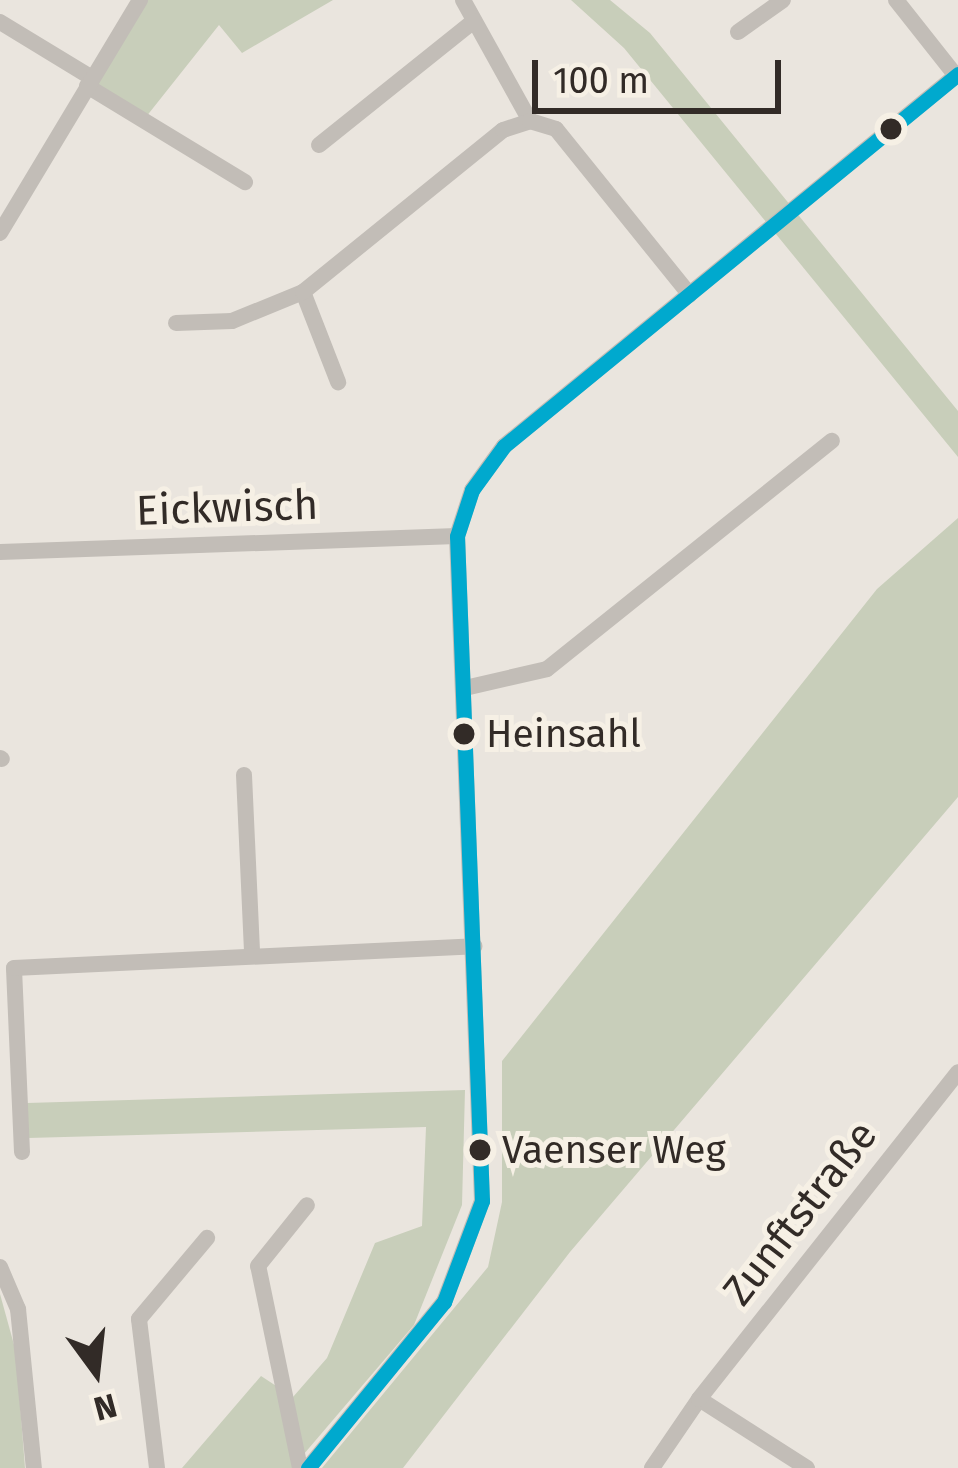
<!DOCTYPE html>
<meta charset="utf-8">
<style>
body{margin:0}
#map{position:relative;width:958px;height:1468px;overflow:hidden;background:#eae5de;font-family:"Fira Sans",sans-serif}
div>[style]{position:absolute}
.green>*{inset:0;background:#c8ceba}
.street>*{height:16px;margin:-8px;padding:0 8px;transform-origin:8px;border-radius:8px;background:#c2bdb7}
.bus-1>*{height:15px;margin:-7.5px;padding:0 7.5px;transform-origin:7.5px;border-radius:7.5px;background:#00a9ce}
.dots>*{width:33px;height:33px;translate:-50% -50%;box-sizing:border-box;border:6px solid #f6f0e5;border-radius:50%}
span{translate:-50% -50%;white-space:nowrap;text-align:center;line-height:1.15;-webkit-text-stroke:10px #f6f0e5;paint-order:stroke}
.bus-label{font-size:39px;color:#322b27}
.left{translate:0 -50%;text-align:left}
.street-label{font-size:42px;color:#322b27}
.north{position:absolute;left:36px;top:1312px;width:120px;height:120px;-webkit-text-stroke:9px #f6f0e5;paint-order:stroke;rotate:165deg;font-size:33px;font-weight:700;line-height:48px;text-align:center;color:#322b27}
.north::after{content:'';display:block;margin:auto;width:42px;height:54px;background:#322b27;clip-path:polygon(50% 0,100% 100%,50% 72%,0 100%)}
.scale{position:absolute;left:532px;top:60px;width:249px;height:54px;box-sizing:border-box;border:6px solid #322b27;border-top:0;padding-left:15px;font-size:36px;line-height:42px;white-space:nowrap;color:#322b27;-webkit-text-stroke:9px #f6f0e5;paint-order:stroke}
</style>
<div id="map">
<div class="green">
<i style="clip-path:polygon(140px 0,333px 0,242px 53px,219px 25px,142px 122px,87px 87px)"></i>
<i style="clip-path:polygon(571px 0,610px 0,650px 33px,958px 411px,958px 457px,624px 48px)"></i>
<i style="clip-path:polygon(958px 518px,958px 797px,570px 1252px,403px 1468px,322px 1468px,488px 1267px,502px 1202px,502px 1061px,877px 589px)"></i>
<i style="clip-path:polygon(465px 1090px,462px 1205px,414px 1325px,292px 1468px,182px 1468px,261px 1376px,293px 1397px,327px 1358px,375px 1243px,422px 1226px,426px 1127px,28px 1138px,27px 1103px)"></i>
<i style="clip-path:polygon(0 1294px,16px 1352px,25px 1468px,0 1468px)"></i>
</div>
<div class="street">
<i style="left:463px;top:0;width:138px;rotate:61deg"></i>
<i style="left:896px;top:0;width:97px;rotate:51.7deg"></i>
<i style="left:0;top:22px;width:108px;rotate:31.3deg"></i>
<i style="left:738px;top:32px;width:55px;rotate:-35.4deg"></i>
<i style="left:87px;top:86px;width:185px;rotate:31.3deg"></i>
<i style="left:319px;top:145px;width:198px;rotate:-38.7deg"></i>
<i style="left:0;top:233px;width:272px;rotate:-59deg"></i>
<i style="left:303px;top:292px;width:97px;rotate:68.7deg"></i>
<i style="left:176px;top:323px;width:56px;rotate:-2deg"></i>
<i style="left:232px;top:321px;width:77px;rotate:-22.2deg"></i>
<i style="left:303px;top:292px;width:257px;rotate:-39deg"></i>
<i style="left:503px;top:130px;width:28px;rotate:-18deg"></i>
<i style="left:530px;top:121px;width:27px;rotate:17deg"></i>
<i style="left:556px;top:129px;width:213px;rotate:51.1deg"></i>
<i style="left:0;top:552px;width:457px;rotate:-2deg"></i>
<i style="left:465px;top:688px;width:84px;rotate:-13deg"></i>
<i style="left:547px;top:669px;width:365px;rotate:-38.7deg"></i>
<i style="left:0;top:758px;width:2px;rotate:27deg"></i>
<i style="left:244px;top:775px;width:179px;rotate:87.4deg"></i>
<i style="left:22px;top:1152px;width:184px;rotate:-92.5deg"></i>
<i style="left:14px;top:968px;width:461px;rotate:-2.7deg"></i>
<i style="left:0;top:1267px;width:46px;rotate:66.8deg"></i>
<i style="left:18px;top:1309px;width:160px;rotate:84.3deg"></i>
<i style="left:157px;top:1468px;width:150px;rotate:-96.9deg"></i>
<i style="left:139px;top:1319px;width:106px;rotate:-50deg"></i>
<i style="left:300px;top:1468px;width:206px;rotate:-101.7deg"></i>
<i style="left:258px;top:1266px;width:78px;rotate:-51.2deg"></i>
<i style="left:308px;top:1468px;width:215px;rotate:-50.7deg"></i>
<i style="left:444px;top:1302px;width:108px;rotate:-69.4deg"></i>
<i style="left:482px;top:1201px;width:665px;rotate:-92.15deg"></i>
<i style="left:457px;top:536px;width:48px;rotate:-71.9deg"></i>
<i style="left:472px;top:490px;width:54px;rotate:-54deg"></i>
<i style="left:504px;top:446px;width:587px;rotate:-39.33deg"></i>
<i style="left:652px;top:1468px;width:83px;rotate:-55.7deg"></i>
<i style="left:807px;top:1468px;width:128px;rotate:-147.4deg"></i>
<i style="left:699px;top:1399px;width:417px;rotate:-51.6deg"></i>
</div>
<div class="bus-1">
<i style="left:308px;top:1468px;width:215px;rotate:-50.7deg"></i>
<i style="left:444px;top:1302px;width:108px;rotate:-69.4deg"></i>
<i style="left:482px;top:1201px;width:665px;rotate:-92.15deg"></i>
<i style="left:457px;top:536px;width:48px;rotate:-71.9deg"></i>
<i style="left:472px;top:490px;width:54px;rotate:-54deg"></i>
<i style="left:504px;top:446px;width:587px;rotate:-39.33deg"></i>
</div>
<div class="dots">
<i style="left:891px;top:129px;background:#322b27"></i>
<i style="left:464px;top:734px;background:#322b27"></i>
<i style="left:480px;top:1150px;background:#322b27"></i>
</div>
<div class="bus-label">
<span class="left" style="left:486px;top:734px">Heinsahl</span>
<span class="left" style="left:502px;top:1150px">Vaenser Weg</span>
</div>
<div class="street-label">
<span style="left:227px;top:508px;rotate:-2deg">Eickwisch</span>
<span style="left:800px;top:1213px;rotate:-52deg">Zunftstraße</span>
</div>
<div class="north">N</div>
<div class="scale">100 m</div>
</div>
